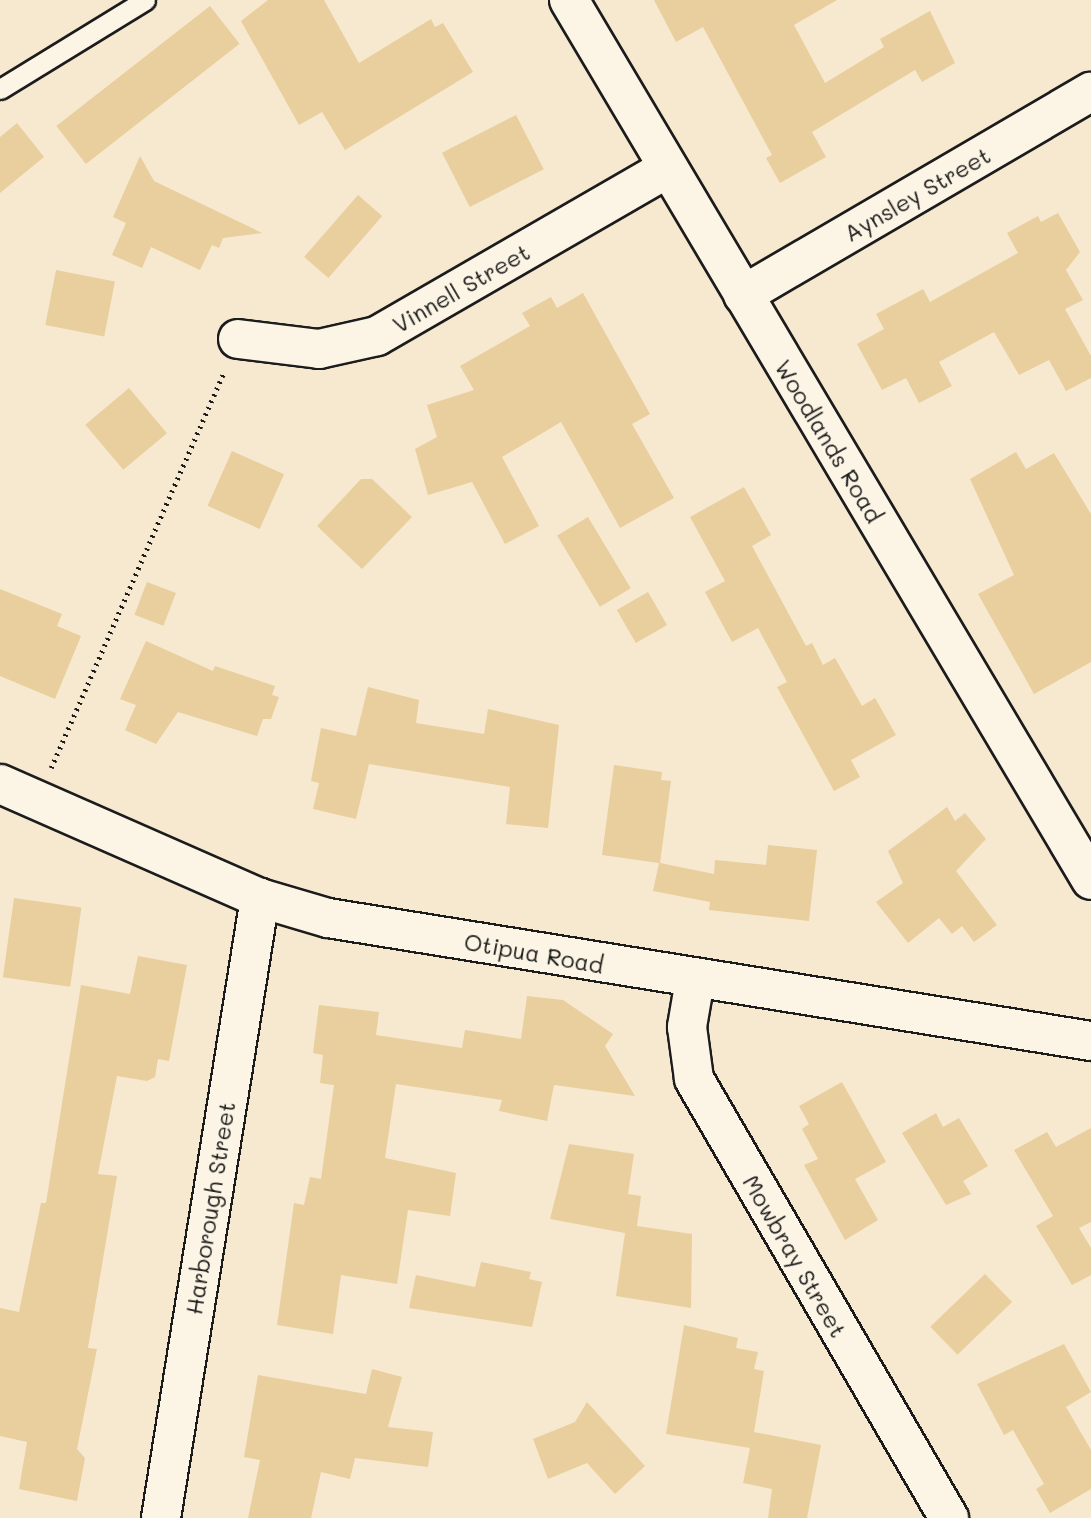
<!DOCTYPE html>
<style>
body{margin:0}
#map{position:relative;width:1091px;height:1518px;overflow:hidden;background:#f6e9d0;font-family:Mali,sans-serif}
div>[style]{position:absolute}
.building>*{inset:0;background:#e9ce9e;transform-origin:0 0}
.path>*{height:4.5px;margin-top:-2.25px;transform-origin:0;background:repeating-linear-gradient(90deg,#1c1c1c 0 2px,transparent 0 7px)}
.roads{filter:drop-shadow(2px 0 #1c1c1c) drop-shadow(-2px 0 #1c1c1c) drop-shadow(0 2px #1c1c1c) drop-shadow(0 -2px #1c1c1c)}
.service>*{height:19px;margin:-9.5px;padding:0 9.5px;transform-origin:9.5px;border-radius:9.5px;background:#fcf5e5}
.minor>*{height:38px;margin:-19px;padding:0 19px;transform-origin:19px;border-radius:19px;background:#fcf5e5}
.tertiary>*{height:38px;margin:-19px;padding:0 19px;transform-origin:19px;border-radius:19px;background:#fcf5e5}
span{translate:-50% -50%;white-space:nowrap;text-align:center;line-height:1.15;-webkit-text-stroke:5px #fcf5e5;paint-order:stroke}
.street-label{font-size:23px;color:#1c1c1c}
</style>
<div id="map">
<div class="building">
<i style="clip-path:polygon(268px 0,324px 0,359px 63px,431px 19px,435px 27px,443px 23px,473px 72px,345px 150px,322px 112px,299px 125px,241px 21px)"></i>
<i style="clip-path:polygon(654px 0,837px 0,794px 25px,825px 83px,884px 47px,880px 39px,930px 11px,955px 63px,922px 82px,915px 70px,812px 132px,826px 157px,780px 183px,766px 158px,772px 155px,703px 27px,676px 42px)"></i>
<i style="left:210px;top:6px;width:48px;height:195px;rotate:52deg"></i>
<i style="left:516px;top:115px;width:61px;height:83px;rotate:63deg"></i>
<i style="clip-path:polygon(17px 123px,44px 157px,0 193px,0 137px)"></i>
<i style="clip-path:polygon(140px 156px,154px 181px,262px 233px,223px 238px,219px 248px,212px 245px,200px 270px,151px 247px,142px 268px,112px 255px,126px 223px,113px 217px)"></i>
<i style="left:358px;top:195px;width:32px;height:82px;rotate:41deg"></i>
<i style="clip-path:polygon(1058px 213px,1080px 252px,1066px 270px,1083px 300px,1065px 309px,1091px 356px,1091px 378px,1066px 391px,1049px 360px,1019px 375px,994px 332px,939px 362px,952px 386px,919px 403px,906px 378px,882px 390px,857px 344px,884px 329px,876px 314px,923px 289px,930px 302px,1018px 253px,1007px 233px,1038px 216px,1041px 222px)"></i>
<i style="left:56px;top:270px;width:60px;height:56px;rotate:11deg"></i>
<i style="clip-path:polygon(583px 293px,650px 414px,632px 424px,674px 498px,620px 528px,561px 422px,502px 457px,539px 526px,505px 544px,472px 482px,428px 495px,415px 449px,437px 437px,427px 405px,474px 390px,460px 366px,530px 326px,522px 313px,551px 297px,557px 308px)"></i>
<i style="left:129px;top:388px;width:59px;height:57px;rotate:50deg"></i>
<i style="left:232px;top:451px;width:57px;height:60px;rotate:24deg"></i>
<i style="clip-path:polygon(1016px 452px,1026px 469px,1054px 453px,1091px 514px,1091px 662px,1034px 694px,978px 594px,1014px 575px,970px 479px)"></i>
<i style="clip-path:polygon(361px 479px,372px 479px,412px 517px,362px 569px,317px 526px)"></i>
<i style="clip-path:polygon(744px 487px,771px 535px,752px 546px,806px 646px,812px 643px,823px 665px,835px 658px,862px 706px,875px 698px,896px 735px,851px 760px,860px 777px,834px 791px,777px 687px,787px 682px,758px 628px,732px 642px,705px 592px,725px 581px,690px 517px)"></i>
<i style="left:588px;top:517px;width:83px;height:36px;rotate:59deg"></i>
<i style="left:147px;top:582px;width:31px;height:35px;rotate:21deg"></i>
<i style="clip-path:polygon(0 589px,62px 614px,57px 626px,81px 636px,55px 699px,0 676px)"></i>
<i style="left:648px;top:592px;width:38px;height:36px;rotate:60deg"></i>
<i style="clip-path:polygon(146px 641px,213px 671px,215px 666px,275px 686px,272px 695px,279px 697px,271px 719px,263px 719px,257px 736px,178px 712px,156px 744px,125px 730px,136px 705px,120px 699px)"></i>
<i style="clip-path:polygon(368px 687px,419px 700px,416px 723px,484px 734px,488px 709px,559px 725px,548px 828px,506px 824px,510px 787px,369px 764px,356px 819px,313px 809px,319px 783px,311px 781px,321px 728px,356px 736px)"></i>
<i style="clip-path:polygon(614px 765px,662px 772px,661px 780px,671px 781px,660px 863px,714px 874px,715px 860px,766px 865px,768px 845px,817px 850px,809px 921px,709px 910px,710px 902px,653px 891px,659px 863px,602px 855px)"></i>
<i style="clip-path:polygon(947px 807px,955px 821px,965px 813px,986px 839px,956px 871px,997px 925px,974px 942px,962px 926px,952px 934px,939px 918px,908px 943px,876px 902px,903px 883px,888px 851px)"></i>
<i style="left:14px;top:898px;width:68px;height:80px;rotate:8deg"></i>
<i style="clip-path:polygon(138px 956px,187px 965px,169px 1061px,158px 1059px,155px 1077px,147px 1081px,117px 1076px,98px 1174px,117px 1176px,88px 1348px,97px 1349px,77px 1449px,85px 1458px,77px 1501px,19px 1489px,27px 1442px,0 1436px,0 1308px,19px 1312px,41px 1203px,46px 1203px,81px 985px,130px 994px)"></i>
<i style="clip-path:polygon(527px 996px,563px 1000px,613px 1034px,605px 1046px,635px 1096px,554px 1085px,547px 1121px,499px 1111px,502px 1100px,396px 1084px,385px 1158px,456px 1173px,450px 1216px,408px 1210px,397px 1284px,341px 1275px,333px 1334px,277px 1325px,294px 1203px,304px 1205px,310px 1177px,321px 1179px,334px 1085px,320px 1083px,323px 1055px,313px 1053px,319px 1005px,379px 1012px,376px 1035px,462px 1048px,465px 1030px,521px 1039px)"></i>
<i style="clip-path:polygon(842px 1082px,886px 1162px,855px 1179px,878px 1220px,845px 1240px,804px 1165px,818px 1159px,802px 1129px,809px 1124px,799px 1106px)"></i>
<i style="clip-path:polygon(936px 1113px,943px 1127px,959px 1118px,988px 1166px,963px 1181px,971px 1194px,946px 1205px,902px 1133px)"></i>
<i style="clip-path:polygon(1091px 1128px,1091px 1222px,1079px 1228px,1091px 1248px,1091px 1275px,1072px 1285px,1036px 1226px,1053px 1216px,1014px 1150px,1047px 1132px,1056px 1147px)"></i>
<i style="clip-path:polygon(569px 1144px,634px 1154px,628px 1194px,641px 1196px,637px 1226px,692px 1234px,691px 1308px,616px 1296px,625px 1233px,550px 1219px)"></i>
<i style="clip-path:polygon(481px 1262px,531px 1272px,529px 1279px,542px 1282px,532px 1327px,409px 1308px,416px 1275px,475px 1287px)"></i>
<i style="left:985px;top:1274px;width:39px;height:76px;rotate:46deg"></i>
<i style="clip-path:polygon(684px 1325px,738px 1338px,736px 1348px,758px 1352px,754px 1369px,764px 1371px,754px 1432px,821px 1445px,807px 1518px,768px 1518px,772px 1489px,743px 1483px,750px 1448px,666px 1434px)"></i>
<i style="clip-path:polygon(1064px 1344px,1091px 1392px,1066px 1407px,1091px 1450px,1091px 1489px,1050px 1513px,1036px 1489px,1044px 1484px,1013px 1430px,1004px 1435px,977px 1384px)"></i>
<i style="clip-path:polygon(372px 1369px,402px 1377px,388px 1427px,433px 1432px,428px 1467px,355px 1458px,350px 1479px,321px 1472px,311px 1518px,248px 1518px,260px 1460px,244px 1457px,258px 1375px,366px 1394px)"></i>
<i style="clip-path:polygon(587px 1402px,645px 1466px,615px 1494px,587px 1463px,548px 1479px,533px 1439px,575px 1422px)"></i>
</div>
<div class="path">
<i style="left:51px;top:768px;width:432px;rotate:-66.4deg"></i>
</div>
<div class="roads">
<div class="service">
<i style="left:0;top:89px;width:170px;rotate:-31.5deg"></i>
</div>
<div class="minor">
<i style="left:569px;top:0;width:1023px;rotate:59.32deg"></i>
<i style="left:743px;top:295px;width:403px;rotate:-30.3deg"></i>
<i style="left:238px;top:339px;width:82px;rotate:7deg"></i>
<i style="left:319px;top:349px;width:59px;rotate:-12.6deg"></i>
<i style="left:377px;top:336px;width:336px;rotate:-30deg"></i>
<i style="left:695px;top:980px;width:48px;rotate:99.7deg"></i>
<i style="left:687px;top:1027px;width:52px;rotate:82.3deg"></i>
<i style="left:694px;top:1079px;width:508px;rotate:59.85deg"></i>
<i style="left:161px;top:1518px;width:628px;rotate:-80.93deg"></i>
</div>
<div class="tertiary">
<i style="left:0;top:784px;width:284px;rotate:23.7deg"></i>
<i style="left:260px;top:898px;width:71px;rotate:16.4deg"></i>
<i style="left:328px;top:918px;width:773px;rotate:9.16deg"></i>
</div>
</div>
<div class="street-label">
<span style="left:917px;top:194px;rotate:-30deg">Aynsley Street</span>
<span style="left:461px;top:288px;rotate:-30deg">Vinnell Street</span>
<span style="left:829px;top:441px;rotate:59deg">Woodlands Road</span>
<span style="left:534px;top:953px;rotate:10deg">Otipua Road</span>
<span style="left:210px;top:1208px;rotate:-81deg">Harborough Street</span>
<span style="left:795px;top:1256px;rotate:60deg">Mowbray Street</span>
</div>
</div>
